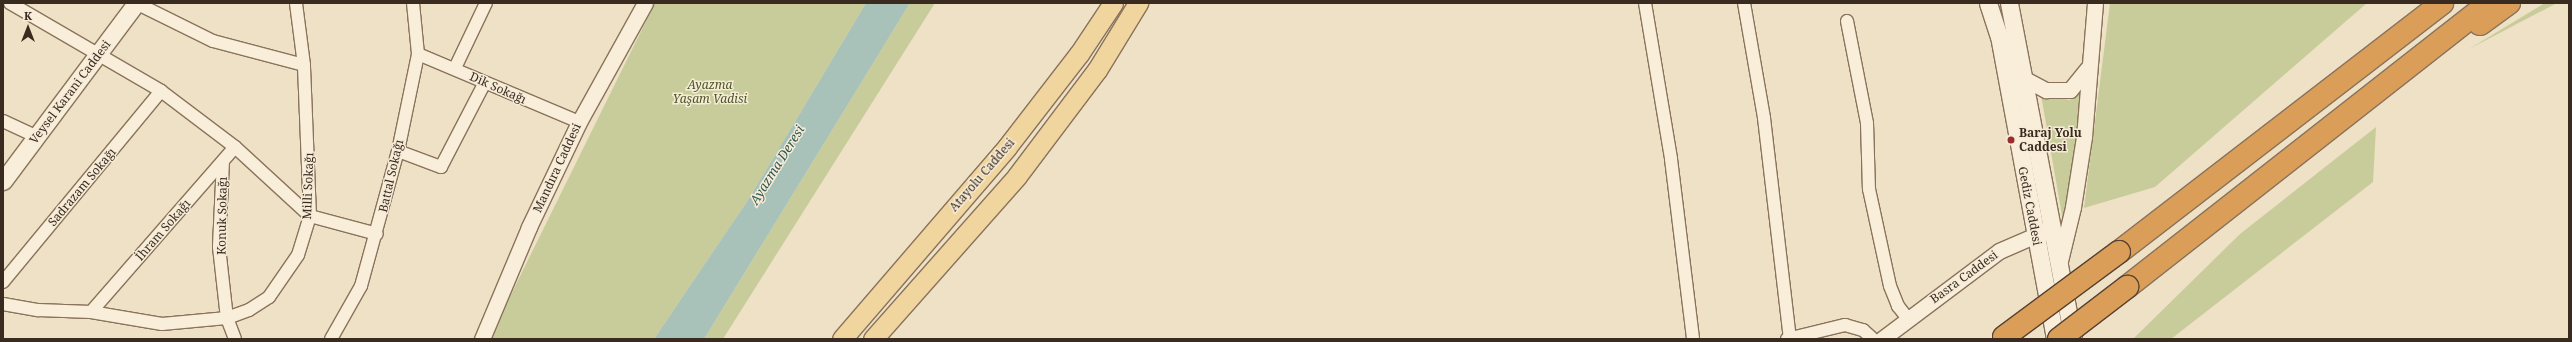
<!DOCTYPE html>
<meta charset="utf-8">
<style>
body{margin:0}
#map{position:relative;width:2572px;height:342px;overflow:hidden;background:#eee1c6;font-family:"Noto Serif",serif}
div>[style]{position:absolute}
.green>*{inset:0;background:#c8cc9a}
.water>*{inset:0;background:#a8c2b9}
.roads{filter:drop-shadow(1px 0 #89735c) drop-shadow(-1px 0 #89735c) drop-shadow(0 1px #89735c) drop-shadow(0 -1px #89735c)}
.minor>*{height:12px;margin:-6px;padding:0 6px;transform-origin:6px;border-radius:6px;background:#f9eeda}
.tertiary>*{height:15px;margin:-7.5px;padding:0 7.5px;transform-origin:7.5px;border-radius:7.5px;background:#f9eeda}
.secondary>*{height:17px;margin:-8.5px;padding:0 8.5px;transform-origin:8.5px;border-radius:8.5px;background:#f9eeda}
.primary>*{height:19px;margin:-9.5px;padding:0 9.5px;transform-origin:9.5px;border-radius:9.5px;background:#f0d59f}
.motorway>*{height:22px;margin:-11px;padding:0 11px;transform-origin:11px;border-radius:11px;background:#db9e59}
.bridges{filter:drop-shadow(1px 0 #574130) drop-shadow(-1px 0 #574130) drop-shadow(0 1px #574130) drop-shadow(0 -1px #574130)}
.motorway-bridge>*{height:22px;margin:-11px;padding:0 11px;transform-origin:11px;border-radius:11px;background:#db9e59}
.dots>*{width:11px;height:11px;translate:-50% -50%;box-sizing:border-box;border:2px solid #f5ebd6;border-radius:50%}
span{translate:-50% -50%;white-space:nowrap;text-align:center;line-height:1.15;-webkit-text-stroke:3px #f5ebd6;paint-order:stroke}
.park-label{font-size:12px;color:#4b5626;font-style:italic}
.street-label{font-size:12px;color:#3a2b20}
.poi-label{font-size:12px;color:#3a2b20;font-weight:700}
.left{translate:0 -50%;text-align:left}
.water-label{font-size:13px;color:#2f5955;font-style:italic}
.frame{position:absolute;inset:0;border:4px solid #3a2b20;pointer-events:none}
.north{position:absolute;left:8px;top:8px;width:40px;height:40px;-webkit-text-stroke:3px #f5ebd6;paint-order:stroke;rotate:0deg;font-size:11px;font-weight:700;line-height:16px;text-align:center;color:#3a2b20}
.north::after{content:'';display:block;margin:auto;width:14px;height:18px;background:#3a2b20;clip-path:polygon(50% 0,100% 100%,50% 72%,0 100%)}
</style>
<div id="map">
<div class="green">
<i style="clip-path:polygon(655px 3px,866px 3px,748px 200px,654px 339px,489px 339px)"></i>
<i style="clip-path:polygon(910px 3px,935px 3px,723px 339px,704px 339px)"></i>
<i style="clip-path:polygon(2110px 3px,2367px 3px,2155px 187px,2084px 208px)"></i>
<i style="clip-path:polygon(2545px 3px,2557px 3px,2469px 49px)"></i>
<i style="clip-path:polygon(2083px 88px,2079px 139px,2064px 227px,2041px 95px,2070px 100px)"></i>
<i style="clip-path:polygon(2376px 127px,2373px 182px,2171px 339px,2133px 339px,2240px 234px)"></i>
</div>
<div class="water">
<i style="clip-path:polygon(866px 3px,910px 3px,704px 339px,654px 339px,748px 200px)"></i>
</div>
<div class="roads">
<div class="minor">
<i style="left:10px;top:3px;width:175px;rotate:30.2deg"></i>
<i style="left:161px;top:91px;width:93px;rotate:37.1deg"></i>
<i style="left:235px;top:147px;width:102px;rotate:42.6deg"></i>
<i style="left:310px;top:216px;width:69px;rotate:15deg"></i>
<i style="left:136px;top:3px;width:86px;rotate:26.3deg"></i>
<i style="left:213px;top:41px;width:94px;rotate:14.8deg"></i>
<i style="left:304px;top:65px;width:63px;rotate:-97.4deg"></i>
<i style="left:1645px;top:3px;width:158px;rotate:80.5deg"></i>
<i style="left:1671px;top:159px;width:181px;rotate:83deg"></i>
<i style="left:1744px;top:3px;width:117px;rotate:80.1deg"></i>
<i style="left:1764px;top:118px;width:222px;rotate:83.3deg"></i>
<i style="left:1847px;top:21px;width:104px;rotate:78.9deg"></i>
<i style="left:1867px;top:123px;width:66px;rotate:88.3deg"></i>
<i style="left:1869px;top:189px;width:99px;rotate:77.8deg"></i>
<i style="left:1890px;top:286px;width:22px;rotate:68deg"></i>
<i style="left:1898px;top:306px;width:16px;rotate:52deg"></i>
<i style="left:418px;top:54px;width:175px;rotate:22.9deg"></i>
<i style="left:455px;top:68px;width:72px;rotate:-64.5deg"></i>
<i style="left:3px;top:121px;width:38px;rotate:25deg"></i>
<i style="left:398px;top:151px;width:46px;rotate:20.4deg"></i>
<i style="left:441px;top:167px;width:93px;rotate:-62.6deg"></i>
<i style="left:223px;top:161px;width:86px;rotate:92.7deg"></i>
<i style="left:219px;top:247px;width:71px;rotate:83.6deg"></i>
<i style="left:227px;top:318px;width:22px;rotate:69deg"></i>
<i style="left:3px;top:282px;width:248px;rotate:-50.4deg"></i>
<i style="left:3px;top:304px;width:36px;rotate:10deg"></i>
<i style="left:38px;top:310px;width:53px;rotate:2.2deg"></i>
<i style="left:91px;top:312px;width:72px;rotate:9.6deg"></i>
<i style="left:162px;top:324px;width:65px;rotate:-5.3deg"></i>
<i style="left:227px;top:318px;width:23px;rotate:-20deg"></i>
<i style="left:249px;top:310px;width:24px;rotate:-33deg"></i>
<i style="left:269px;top:297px;width:51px;rotate:-55.4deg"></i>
<i style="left:298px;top:255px;width:41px;rotate:-72.9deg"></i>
<i style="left:310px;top:216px;width:151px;rotate:-92.3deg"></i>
<i style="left:91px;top:312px;width:219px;rotate:-48.9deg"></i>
<i style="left:331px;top:339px;width:61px;rotate:-60.5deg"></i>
<i style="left:361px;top:286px;width:140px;rotate:-74.7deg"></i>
<i style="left:398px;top:151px;width:99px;rotate:-78.3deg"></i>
<i style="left:418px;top:54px;width:51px;rotate:-95.6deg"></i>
<i style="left:1787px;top:339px;width:60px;rotate:-13.6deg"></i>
<i style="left:1845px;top:325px;width:19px;rotate:16deg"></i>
<i style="left:1863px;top:330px;width:13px;rotate:42deg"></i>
</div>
<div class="tertiary">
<i style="left:2025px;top:79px;width:24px;rotate:28deg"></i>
<i style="left:2046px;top:90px;width:24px"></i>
<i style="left:2070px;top:90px;width:28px;rotate:-51deg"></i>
<i style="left:2059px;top:265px;width:60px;rotate:-76.4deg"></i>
<i style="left:2073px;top:207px;width:71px;rotate:-81.1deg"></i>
<i style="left:2084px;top:137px;width:134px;rotate:-85.3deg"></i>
<i style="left:482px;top:339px;width:121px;rotate:-67.2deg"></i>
<i style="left:529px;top:227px;width:116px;rotate:-64.5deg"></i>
<i style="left:579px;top:122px;width:136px;rotate:-61deg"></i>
<i style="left:1882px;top:339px;width:146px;rotate:-36.9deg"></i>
<i style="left:1999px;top:251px;width:50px;rotate:-23.5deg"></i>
</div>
<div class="secondary">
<i style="left:1988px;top:3px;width:35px;rotate:72deg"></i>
<i style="left:1999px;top:36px;width:308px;rotate:79.5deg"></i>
<i style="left:2009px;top:3px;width:342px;rotate:79.2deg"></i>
<i style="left:3px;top:181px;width:222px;rotate:-53.2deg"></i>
</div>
<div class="primary">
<i style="left:842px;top:339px;width:253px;rotate:-49.3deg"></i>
<i style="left:1007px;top:147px;width:118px;rotate:-52.3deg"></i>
<i style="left:1079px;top:54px;width:61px;rotate:-56.3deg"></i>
<i style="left:873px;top:339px;width:217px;rotate:-48.5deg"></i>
<i style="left:1017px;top:176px;width:133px;rotate:-53deg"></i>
<i style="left:1097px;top:70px;width:79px;rotate:-58.5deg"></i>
</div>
<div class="motorway">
<i style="left:2480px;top:24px;width:36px;rotate:-36deg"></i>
<i style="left:2119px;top:252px;width:408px;rotate:-37.6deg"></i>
<i style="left:2127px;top:287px;width:460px;rotate:-38.1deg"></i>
</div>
</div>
<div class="bridges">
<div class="motorway-bridge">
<i style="left:2004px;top:337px;width:143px;rotate:-36.5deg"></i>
<i style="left:2059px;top:339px;width:86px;rotate:-37.4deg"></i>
</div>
</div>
<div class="dots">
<i style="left:2011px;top:140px;background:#982d30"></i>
</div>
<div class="park-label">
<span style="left:710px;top:92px">Ayazma<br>Yaşam Vadisi</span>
</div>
<div class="street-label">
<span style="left:498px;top:88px;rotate:24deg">Dik Sokağı</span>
<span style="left:70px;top:92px;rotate:-53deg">Veysel Karani Caddesi</span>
<span style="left:557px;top:168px;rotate:-65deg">Mandıra Caddesi</span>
<span style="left:982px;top:175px;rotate:-49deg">Atayolu Caddesi</span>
<span style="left:391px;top:176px;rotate:-77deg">Battal Sokağı</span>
<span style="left:308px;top:186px;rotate:-88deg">Milli Sokağı</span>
<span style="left:82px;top:187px;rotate:-50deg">Sadrazam Sokağı</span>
<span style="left:2030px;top:206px;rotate:79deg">Gediz Caddesi</span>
<span style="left:222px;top:216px;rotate:-89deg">Konuk Sokağı</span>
<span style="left:163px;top:230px;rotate:-49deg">İhram Sokağı</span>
<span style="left:1964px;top:277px;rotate:-36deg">Basra Caddesi</span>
</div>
<div class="poi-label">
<span class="left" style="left:2019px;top:140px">Baraj Yolu<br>Caddesi</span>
</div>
<div class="water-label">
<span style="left:777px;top:165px;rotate:-58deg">Ayazma Deresi</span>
</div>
<div class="frame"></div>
<div class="north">K</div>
</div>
